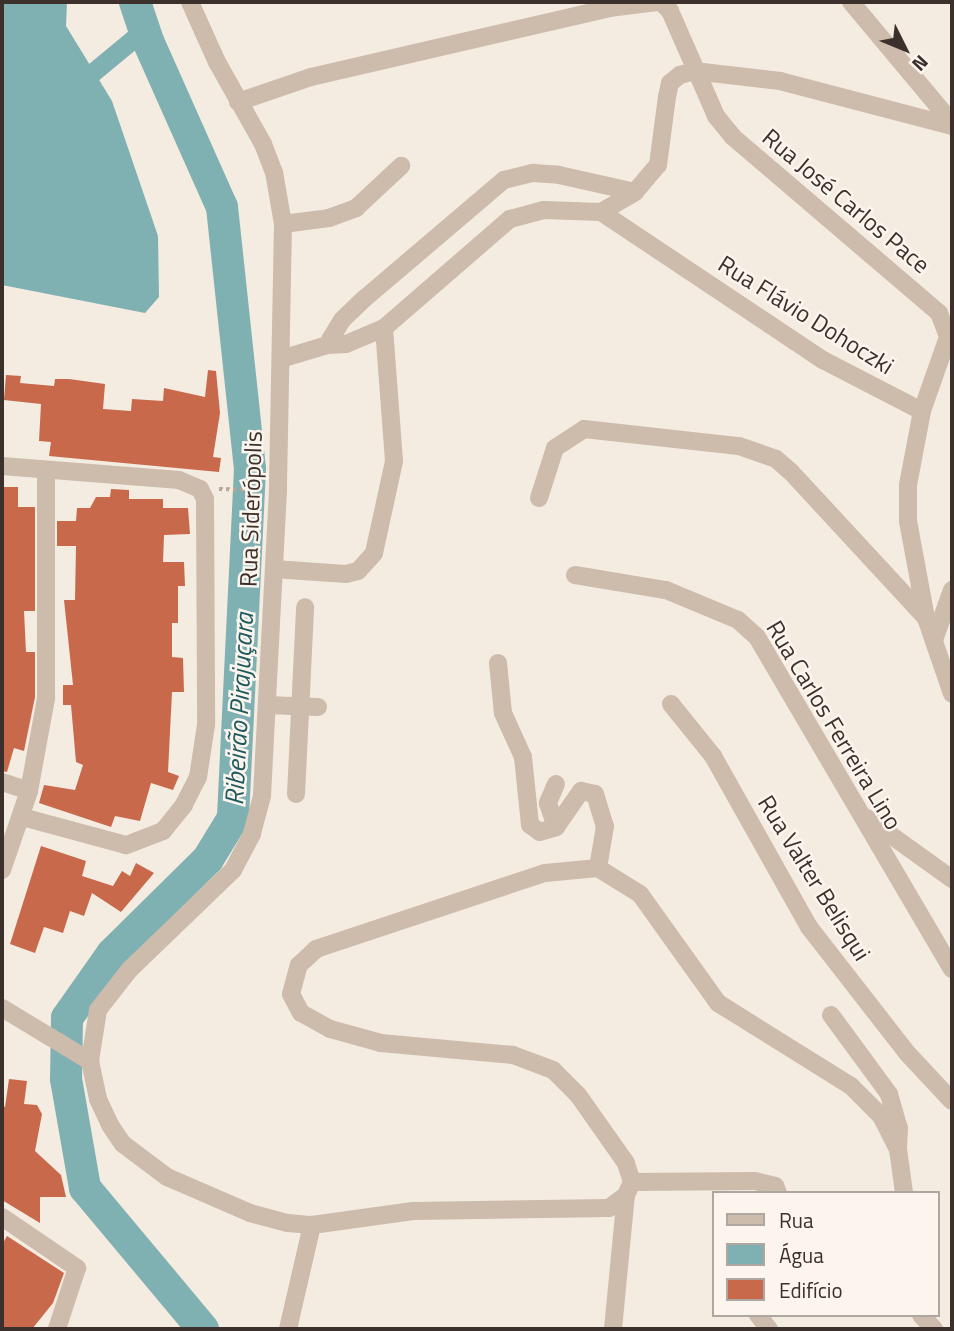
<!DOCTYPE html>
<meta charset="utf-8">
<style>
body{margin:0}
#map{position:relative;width:954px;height:1331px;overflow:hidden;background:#f4ebe1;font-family:"Titillium Web",sans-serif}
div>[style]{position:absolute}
.water>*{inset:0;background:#7fb0b2}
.canal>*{height:19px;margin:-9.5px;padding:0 9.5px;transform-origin:9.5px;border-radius:9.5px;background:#7fb0b2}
.river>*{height:32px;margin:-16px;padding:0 16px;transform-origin:16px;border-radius:16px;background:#7fb0b2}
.building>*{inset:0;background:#c8694b}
.path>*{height:3.5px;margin-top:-1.75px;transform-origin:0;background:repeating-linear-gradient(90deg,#b9a596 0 3.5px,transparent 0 7px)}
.minor>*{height:18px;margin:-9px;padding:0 9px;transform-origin:9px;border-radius:9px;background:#cdbbac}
span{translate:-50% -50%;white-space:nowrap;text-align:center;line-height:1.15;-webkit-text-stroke:5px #fbf5ee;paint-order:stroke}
.street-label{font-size:24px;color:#3b302b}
.water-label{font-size:26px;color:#1f5a5e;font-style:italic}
.frame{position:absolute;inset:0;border:4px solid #3b302b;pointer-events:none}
.legend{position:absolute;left:712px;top:1191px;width:228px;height:126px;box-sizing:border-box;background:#fbf5ee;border:2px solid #aea6a0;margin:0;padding:9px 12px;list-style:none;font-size:21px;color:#3b302b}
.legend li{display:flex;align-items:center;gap:14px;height:35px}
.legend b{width:35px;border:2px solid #aea6a0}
.north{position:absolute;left:870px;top:14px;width:70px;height:70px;-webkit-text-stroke:5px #fbf5ee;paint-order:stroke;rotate:133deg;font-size:19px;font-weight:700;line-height:28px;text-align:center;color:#3b302b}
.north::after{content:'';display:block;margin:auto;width:24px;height:32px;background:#3b302b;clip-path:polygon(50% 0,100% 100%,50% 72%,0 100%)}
</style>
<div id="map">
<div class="water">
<i style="clip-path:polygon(2px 2px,67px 2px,66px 26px,112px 101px,158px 236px,159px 297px,145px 313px,2px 285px)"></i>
</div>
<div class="canal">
<i style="left:75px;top:87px;width:89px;rotate:-39.6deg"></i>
</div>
<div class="river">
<i style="left:135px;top:2px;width:41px;rotate:71.6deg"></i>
<i style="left:148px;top:41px;width:182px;rotate:66deg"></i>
<i style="left:222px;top:207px;width:263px;rotate:83.9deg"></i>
<i style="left:250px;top:469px;width:349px;rotate:92.8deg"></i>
<i style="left:233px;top:818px;width:48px;rotate:121.4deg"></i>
<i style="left:208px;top:859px;width:135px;rotate:135.3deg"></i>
<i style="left:112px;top:954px;width:78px;rotate:125.1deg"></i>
<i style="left:67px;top:1018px;width:61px;rotate:90.9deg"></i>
<i style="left:66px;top:1079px;width:111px;rotate:80.1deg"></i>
<i style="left:85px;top:1188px;width:184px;rotate:50.1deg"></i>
</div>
<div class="building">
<i style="clip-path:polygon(208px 370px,216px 371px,220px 413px,213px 457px,221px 458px,219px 472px,49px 456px,51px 442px,39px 441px,41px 404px,4px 400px,6px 375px,21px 376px,20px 383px,54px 386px,55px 379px,69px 379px,105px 384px,103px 409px,131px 411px,132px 399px,163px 401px,164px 388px,205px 397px)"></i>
<i style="clip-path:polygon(2px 487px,18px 487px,18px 507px,35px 507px,35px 611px,24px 611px,26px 652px,35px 652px,35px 697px,24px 751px,14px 748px,7px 772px,2px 771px)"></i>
<i style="clip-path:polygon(111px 489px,129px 490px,129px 499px,163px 499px,163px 508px,188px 508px,190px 534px,164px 535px,163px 562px,184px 562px,185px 586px,178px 586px,178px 623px,172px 623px,172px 657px,183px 658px,184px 692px,172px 692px,168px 772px,179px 776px,173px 790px,151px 783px,140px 821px,115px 816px,111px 827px,39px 803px,44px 785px,75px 790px,83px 765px,76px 762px,71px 705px,63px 705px,63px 685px,73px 685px,64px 600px,75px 600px,76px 546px,57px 546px,57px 521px,76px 521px,77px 508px,90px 508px,96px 497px,110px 497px)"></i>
<i style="clip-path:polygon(41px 846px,86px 861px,82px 876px,113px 886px,122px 871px,130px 876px,136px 863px,154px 873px,121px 912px,92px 893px,84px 916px,70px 911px,63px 933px,44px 927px,35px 953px,10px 944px)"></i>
<i style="clip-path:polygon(9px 1079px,27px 1081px,24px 1104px,37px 1105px,42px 1114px,35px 1151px,61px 1175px,66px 1197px,40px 1197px,40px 1223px,2px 1200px,2px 1105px,5px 1107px)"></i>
<i style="clip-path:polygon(7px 1236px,64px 1273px,53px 1303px,32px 1329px,2px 1329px,2px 1245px)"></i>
</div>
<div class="path">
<i style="left:219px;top:489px;width:41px;rotate:1.4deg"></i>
</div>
<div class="minor">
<i style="left:190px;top:2px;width:66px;rotate:65.8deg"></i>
<i style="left:217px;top:62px;width:94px;rotate:60.7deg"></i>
<i style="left:263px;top:144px;width:30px;rotate:69deg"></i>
<i style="left:274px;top:172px;width:53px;rotate:80.2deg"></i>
<i style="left:283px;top:224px;width:266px;rotate:91.1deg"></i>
<i style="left:278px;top:490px;width:306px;rotate:93deg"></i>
<i style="left:262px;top:796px;width:39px;rotate:105deg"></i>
<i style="left:252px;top:834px;width:41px;rotate:117.8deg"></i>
<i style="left:233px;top:870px;width:143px;rotate:136.1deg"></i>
<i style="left:130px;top:969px;width:52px;rotate:128deg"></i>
<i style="left:98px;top:1010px;width:52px;rotate:98.9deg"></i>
<i style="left:90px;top:1061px;width:39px;rotate:78deg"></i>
<i style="left:98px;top:1099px;width:29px;rotate:65deg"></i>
<i style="left:110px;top:1125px;width:23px;rotate:56deg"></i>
<i style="left:123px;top:1144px;width:55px;rotate:36.9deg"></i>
<i style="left:167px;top:1177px;width:90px;rotate:23.4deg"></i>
<i style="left:250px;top:1213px;width:39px;rotate:15deg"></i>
<i style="left:288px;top:1223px;width:24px;rotate:5deg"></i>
<i style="left:312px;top:1225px;width:102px;rotate:-7.9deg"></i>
<i style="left:413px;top:1211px;width:196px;rotate:-0.9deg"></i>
<i style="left:609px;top:1208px;width:21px;rotate:-37deg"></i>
<i style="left:626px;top:1195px;width:14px;rotate:-65deg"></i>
<i style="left:632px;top:1182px;width:20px;rotate:-108deg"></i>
<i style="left:626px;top:1163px;width:83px;rotate:-125.2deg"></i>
<i style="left:578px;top:1095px;width:35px;rotate:-135deg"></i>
<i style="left:553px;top:1070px;width:43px;rotate:-159.4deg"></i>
<i style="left:513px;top:1055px;width:133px;rotate:-174.8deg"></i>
<i style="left:381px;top:1043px;width:53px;rotate:-164.6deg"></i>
<i style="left:330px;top:1029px;width:33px;rotate:-151deg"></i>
<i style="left:301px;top:1013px;width:21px;rotate:-118deg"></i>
<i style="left:291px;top:994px;width:30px;rotate:-75deg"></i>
<i style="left:299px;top:965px;width:23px;rotate:-43deg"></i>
<i style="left:316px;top:949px;width:241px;rotate:-18.4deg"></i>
<i style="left:545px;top:873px;width:53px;rotate:-5.4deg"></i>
<i style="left:598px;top:868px;width:49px;rotate:31.8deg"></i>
<i style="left:640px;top:894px;width:134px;rotate:54.4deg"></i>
<i style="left:718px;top:1003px;width:157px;rotate:32deg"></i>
<i style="left:851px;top:1086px;width:42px;rotate:45deg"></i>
<i style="left:881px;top:1116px;width:37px;rotate:63deg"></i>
<i style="left:898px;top:1149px;width:44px;rotate:82.2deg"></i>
<i style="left:661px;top:2px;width:13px;rotate:45deg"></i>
<i style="left:670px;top:11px;width:115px;rotate:66.3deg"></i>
<i style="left:716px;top:116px;width:27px;rotate:51deg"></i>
<i style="left:733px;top:137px;width:271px;rotate:40.5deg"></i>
<i style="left:939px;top:313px;width:26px;rotate:69deg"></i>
<i style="left:948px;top:337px;width:78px;rotate:109.4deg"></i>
<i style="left:851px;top:2px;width:158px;rotate:50.1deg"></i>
<i style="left:238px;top:102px;width:77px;rotate:-18.9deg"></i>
<i style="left:311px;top:77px;width:306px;rotate:-13deg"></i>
<i style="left:609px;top:8px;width:48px;rotate:-7.1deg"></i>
<i style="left:601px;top:212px;width:267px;rotate:33.7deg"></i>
<i style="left:823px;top:360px;width:111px;rotate:27.3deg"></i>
<i style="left:922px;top:411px;width:75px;rotate:100.7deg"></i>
<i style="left:908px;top:485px;width:36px;rotate:90deg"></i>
<i style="left:908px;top:521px;width:99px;rotate:79.5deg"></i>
<i style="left:926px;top:618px;width:80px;rotate:71.1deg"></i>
<i style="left:283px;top:224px;width:46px;rotate:-7.4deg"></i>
<i style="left:329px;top:218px;width:29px;rotate:-20deg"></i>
<i style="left:356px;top:208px;width:62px;rotate:-43deg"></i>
<i style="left:327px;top:345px;width:29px;rotate:-59deg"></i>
<i style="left:342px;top:320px;width:30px;rotate:-44deg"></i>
<i style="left:364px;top:299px;width:184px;rotate:-40.4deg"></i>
<i style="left:504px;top:180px;width:30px;rotate:-14deg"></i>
<i style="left:533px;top:173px;width:26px;rotate:4deg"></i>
<i style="left:559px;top:175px;width:78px;rotate:12.6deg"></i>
<i style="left:281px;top:359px;width:48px;rotate:-16.9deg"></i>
<i style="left:327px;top:345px;width:19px;rotate:-3deg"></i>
<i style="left:346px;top:344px;width:41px;rotate:-22.8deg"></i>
<i style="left:384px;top:328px;width:167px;rotate:-40.9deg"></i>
<i style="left:510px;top:219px;width:35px;rotate:-15deg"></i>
<i style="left:544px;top:210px;width:57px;rotate:2deg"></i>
<i style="left:601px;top:212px;width:39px;rotate:-30deg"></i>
<i style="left:635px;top:192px;width:35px;rotate:-50deg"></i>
<i style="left:658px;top:165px;width:69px;rotate:-82.5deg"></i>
<i style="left:667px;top:97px;width:14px;rotate:-78deg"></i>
<i style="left:670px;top:83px;width:13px;rotate:-39deg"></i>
<i style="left:680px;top:75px;width:15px;rotate:-16deg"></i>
<i style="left:694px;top:71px;width:87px;rotate:6.6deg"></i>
<i style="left:780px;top:81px;width:178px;rotate:14.7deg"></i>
<i style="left:2px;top:466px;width:178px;rotate:4.5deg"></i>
<i style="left:179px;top:480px;width:23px;rotate:23deg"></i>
<i style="left:200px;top:489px;width:11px;rotate:63deg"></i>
<i style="left:205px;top:499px;width:226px;rotate:89.7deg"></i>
<i style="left:206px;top:725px;width:53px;rotate:98.7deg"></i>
<i style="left:198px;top:777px;width:31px;rotate:117deg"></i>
<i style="left:184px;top:805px;width:33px;rotate:129deg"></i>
<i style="left:163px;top:831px;width:40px;rotate:159deg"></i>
<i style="left:126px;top:845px;width:108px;rotate:-164.9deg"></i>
<i style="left:539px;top:498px;width:52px;rotate:-72.3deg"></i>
<i style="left:555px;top:448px;width:35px;rotate:-33deg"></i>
<i style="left:584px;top:429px;width:156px;rotate:6.3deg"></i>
<i style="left:739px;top:446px;width:39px;rotate:19deg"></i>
<i style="left:776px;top:459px;width:20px;rotate:41deg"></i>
<i style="left:791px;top:472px;width:199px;rotate:47.2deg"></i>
<i style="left:274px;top:569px;width:72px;rotate:4deg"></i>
<i style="left:346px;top:574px;width:12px;rotate:-14deg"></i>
<i style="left:358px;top:571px;width:24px;rotate:-48deg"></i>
<i style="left:374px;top:553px;width:94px;rotate:-77.7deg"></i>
<i style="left:394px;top:461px;width:133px;rotate:-94.3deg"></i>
<i style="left:575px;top:575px;width:92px;rotate:9.4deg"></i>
<i style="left:666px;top:590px;width:78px;rotate:22.6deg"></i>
<i style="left:738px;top:620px;width:25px;rotate:42deg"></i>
<i style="left:757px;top:637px;width:385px;rotate:59.6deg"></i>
<i style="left:934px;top:640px;width:53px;rotate:-70.2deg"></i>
<i style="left:498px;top:663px;width:50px;rotate:84.3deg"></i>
<i style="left:503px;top:713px;width:48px;rotate:65.6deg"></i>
<i style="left:523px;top:757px;width:68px;rotate:84.1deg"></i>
<i style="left:530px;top:825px;width:12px;rotate:35deg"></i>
<i style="left:540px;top:832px;width:17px;rotate:-17deg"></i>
<i style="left:556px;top:827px;width:44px;rotate:-55.2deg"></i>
<i style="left:581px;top:791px;width:14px;rotate:12deg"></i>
<i style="left:595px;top:794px;width:34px;rotate:73deg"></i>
<i style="left:605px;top:826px;width:43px;rotate:99.5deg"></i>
<i style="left:671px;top:704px;width:67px;rotate:51.1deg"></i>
<i style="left:713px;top:756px;width:196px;rotate:60.7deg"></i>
<i style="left:809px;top:927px;width:161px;rotate:52.1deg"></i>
<i style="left:908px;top:1054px;width:64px;rotate:46.9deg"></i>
<i style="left:267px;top:705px;width:51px;rotate:2.2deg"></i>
<i style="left:2px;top:782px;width:28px;rotate:18deg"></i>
<i style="left:556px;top:784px;width:21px;rotate:113deg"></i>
<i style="left:548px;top:803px;width:25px;rotate:72deg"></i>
<i style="left:296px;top:794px;width:187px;rotate:-87.2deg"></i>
<i style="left:867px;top:818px;width:105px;rotate:35.7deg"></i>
<i style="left:2px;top:870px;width:83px;rotate:-71.1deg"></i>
<i style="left:29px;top:791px;width:95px;rotate:-79.6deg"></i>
<i style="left:46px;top:698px;width:228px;rotate:-90deg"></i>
<i style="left:2px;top:1008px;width:103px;rotate:31.1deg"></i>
<i style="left:831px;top:1015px;width:98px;rotate:53.7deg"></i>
<i style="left:889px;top:1094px;width:35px;rotate:74deg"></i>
<i style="left:899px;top:1128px;width:18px;rotate:93deg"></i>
<i style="left:632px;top:1182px;width:123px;rotate:-0.5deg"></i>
<i style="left:755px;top:1181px;width:21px;rotate:14deg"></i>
<i style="left:775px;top:1186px;width:8px;rotate:67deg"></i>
<i style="left:2px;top:1217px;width:91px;rotate:34.2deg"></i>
<i style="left:77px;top:1268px;width:64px;rotate:108.2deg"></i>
<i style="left:758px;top:1315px;width:18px;rotate:52deg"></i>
<i style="left:921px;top:1315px;width:19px;rotate:47deg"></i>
<i style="left:288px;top:1329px;width:107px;rotate:-77deg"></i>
<i style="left:613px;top:1329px;width:135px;rotate:-84.5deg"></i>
</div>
<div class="street-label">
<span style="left:846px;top:201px;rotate:40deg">Rua José Carlos Pace</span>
<span style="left:806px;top:315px;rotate:32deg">Rua Flávio Dohoczki</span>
<span style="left:251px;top:509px;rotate:-88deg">Rua Siderópolis</span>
<span style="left:834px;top:725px;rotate:59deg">Rua Carlos Ferreira Lino</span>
<span style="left:814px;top:878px;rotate:58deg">Rua Valter Belisqui</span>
</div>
<div class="water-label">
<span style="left:239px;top:709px;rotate:-87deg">Ribeirão Pirajuçara</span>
</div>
<div class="frame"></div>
<ul class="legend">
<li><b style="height:9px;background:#cdbbac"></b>Rua</li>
<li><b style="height:19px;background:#7fb0b2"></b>Água</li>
<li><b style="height:19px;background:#c8694b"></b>Edifício</li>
</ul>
<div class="north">N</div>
</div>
